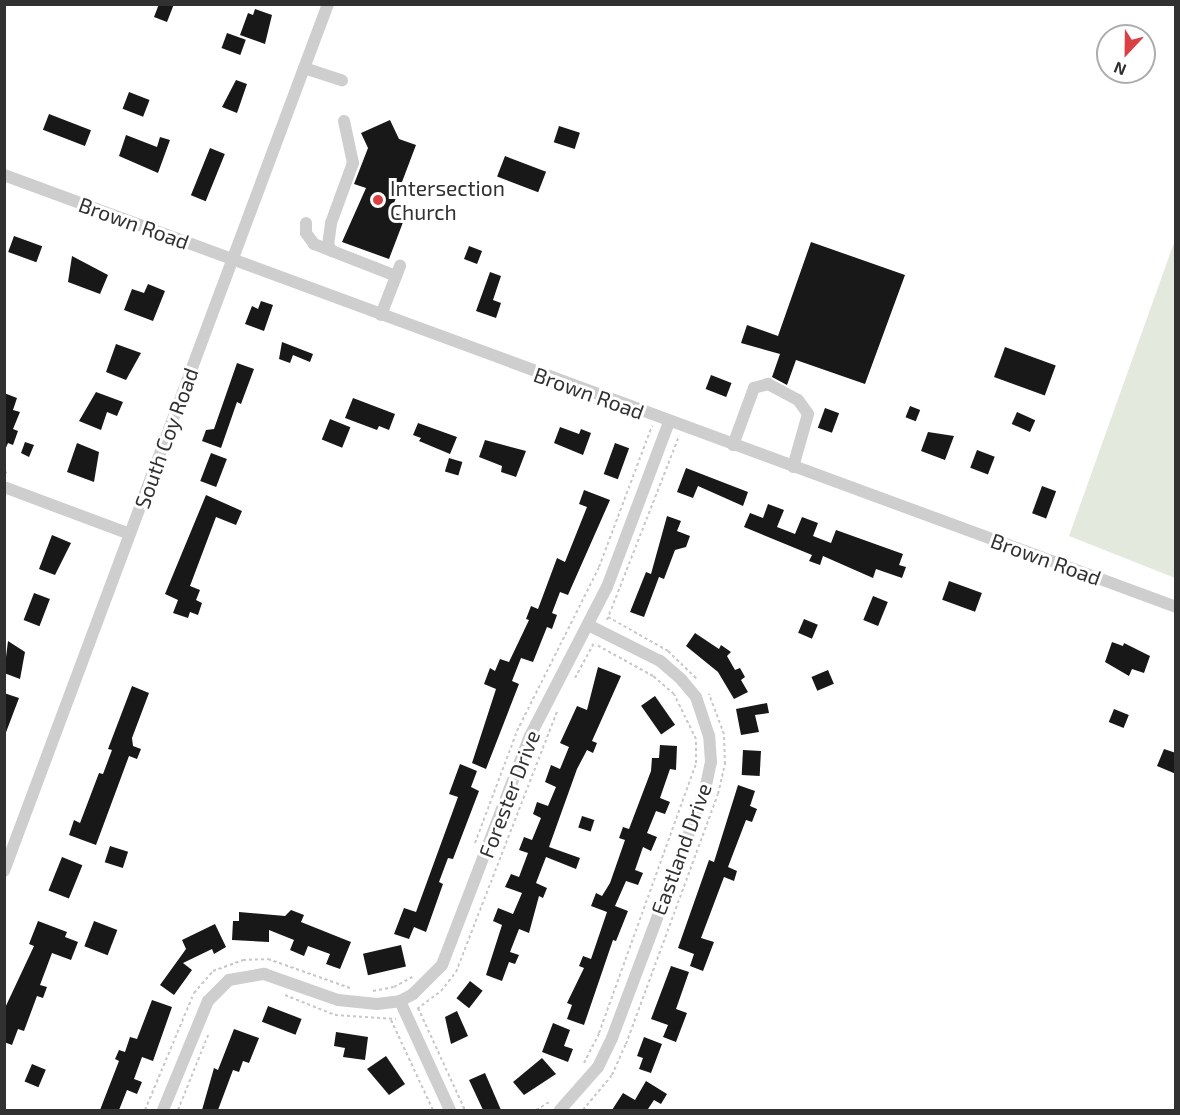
<!DOCTYPE html>
<style>
body{margin:0}
#map{position:relative;width:1180px;height:1115px;overflow:hidden;background:#fff;font-family:"Exo 2",sans-serif}
div>[style]{position:absolute}
.green>*{inset:0;background:#e3e9dd}
.building>*{inset:0;background:#181818;transform-origin:0 0}
.path>*{height:2px;margin-top:-1px;transform-origin:0;background:repeating-linear-gradient(90deg,#c8c8c8 0 3px,transparent 0 6px)}
.minor>*{height:12px;margin:-6px;padding:0 6px;transform-origin:6px;border-radius:6px;background:#cecece}
.dots>*{width:16px;height:16px;translate:-50% -50%;box-sizing:border-box;border:3px solid #fff;border-radius:50%}
span{translate:-50% -50%;white-space:nowrap;text-align:center;line-height:1.15;-webkit-text-stroke:6px #fff;paint-order:stroke}
.poi-label{font-size:21px;color:#313131}
.left{translate:0 -50%;text-align:left}
.street-label{font-size:21px;color:#313131}
.frame{position:absolute;inset:0;border:6px solid #313131;pointer-events:none}
.north{position:absolute;left:1096px;top:24px;width:60px;height:60px;box-sizing:border-box;background:#fff;border:2px solid #adadad;border-radius:50%;rotate:202deg;font-size:16px;font-weight:700;line-height:24px;text-align:center;color:#313131}
.north::after{content:'';display:block;margin:auto;width:21px;height:27px;background:#da4043;clip-path:polygon(50% 0,100% 100%,50% 72%,0 100%)}
</style>
<div id="map">
<div class="green">
<i style="clip-path:polygon(1175px 240px,1175px 578px,1069px 536px)"></i>
</div>
<div class="building">
<i style="clip-path:polygon(159px 4px,174px 4px,167px 22px,154px 17px)"></i>
<i style="clip-path:polygon(255px 9px,272px 15px,265px 44px,240px 35px,248px 13px,253px 15px)"></i>
<i style="left:227px;top:33px;width:20px;height:16px;rotate:20deg"></i>
<i style="clip-path:polygon(236px 80px,247px 84px,237px 113px,222px 107px)"></i>
<i style="left:129px;top:92px;width:22px;height:18px;rotate:21deg"></i>
<i style="left:49px;top:114px;width:45px;height:17px;rotate:21deg"></i>
<i style="clip-path:polygon(390px 120px,399px 139px,416px 145px,391px 211px,405px 217px,389px 259px,342px 242px,366px 188px,354px 184px,368px 148px,361px 133px)"></i>
<i style="left:559px;top:126px;width:22px;height:17px;rotate:18deg"></i>
<i style="clip-path:polygon(126px 135px,157px 147px,160px 137px,170px 140px,158px 173px,119px 156px)"></i>
<i style="left:210px;top:148px;width:16px;height:51px;rotate:22deg"></i>
<i style="left:505px;top:156px;width:44px;height:22px;rotate:21deg"></i>
<i style="left:14px;top:236px;width:30px;height:17px;rotate:20deg"></i>
<i style="clip-path:polygon(811px 242px,905px 275px,865px 384px,796px 360px,787px 385px,772px 377px,780px 354px,741px 343px,747px 325px,778px 336px)"></i>
<i style="left:469px;top:246px;width:14px;height:14px;rotate:21deg"></i>
<i style="clip-path:polygon(72px 256px,108px 275px,100px 294px,68px 282px)"></i>
<i style="clip-path:polygon(490px 272px,501px 276px,493px 300px,501px 303px,496px 318px,476px 311px)"></i>
<i style="clip-path:polygon(148px 284px,165px 291px,153px 321px,124px 310px,132px 289px,144px 293px)"></i>
<i style="clip-path:polygon(261px 301px,273px 305px,264px 331px,245px 324px,252px 306px,258px 309px)"></i>
<i style="clip-path:polygon(282px 342px,313px 354px,310px 362px,293px 355px,290px 363px,279px 359px)"></i>
<i style="clip-path:polygon(116px 344px,141px 353px,126px 380px,106px 372px)"></i>
<i style="left:1005px;top:347px;width:54px;height:32px;rotate:20deg"></i>
<i style="clip-path:polygon(237px 363px,254px 369px,241px 404px,237px 402px,221px 448px,202px 441px,206px 430px,214px 429px)"></i>
<i style="left:711px;top:375px;width:22px;height:15px;rotate:21deg"></i>
<i style="clip-path:polygon(96px 392px,123px 402px,117px 416px,107px 412px,101px 430px,79px 421px)"></i>
<i style="clip-path:polygon(4px 393px,17px 398px,13px 410px,20px 412px,13px 429px,18px 431px,13px 445px,8px 443px,5px 450px)"></i>
<i style="clip-path:polygon(353px 398px,395px 414px,389px 430px,379px 426px,377px 430px,345px 418px)"></i>
<i style="left:910px;top:406px;width:11px;height:12px;rotate:22deg"></i>
<i style="left:825px;top:408px;width:15px;height:21px;rotate:20deg"></i>
<i style="left:1017px;top:412px;width:20px;height:13px;rotate:24deg"></i>
<i style="left:330px;top:419px;width:22px;height:22px;rotate:22deg"></i>
<i style="clip-path:polygon(418px 423px,457px 437px,450px 454px,419px 441px,421px 438px,413px 435px)"></i>
<i style="clip-path:polygon(560px 427px,579px 434px,581px 429px,591px 433px,583px 455px,554px 443px)"></i>
<i style="clip-path:polygon(928px 432px,954px 436px,945px 460px,921px 451px)"></i>
<i style="clip-path:polygon(485px 440px,526px 451px,516px 477px,501px 472px,502px 466px,479px 457px)"></i>
<i style="clip-path:polygon(25px 442px,34px 445px,29px 457px,21px 453px)"></i>
<i style="clip-path:polygon(77px 443px,99px 452px,94px 482px,67px 472px)"></i>
<i style="left:615px;top:443px;width:15px;height:33px;rotate:20deg"></i>
<i style="left:977px;top:450px;width:19px;height:19px;rotate:21deg"></i>
<i style="left:211px;top:453px;width:17px;height:30px;rotate:21deg"></i>
<i style="left:449px;top:458px;width:14px;height:14px;rotate:17deg"></i>
<i style="clip-path:polygon(686px 468px,748px 492px,743px 506px,698px 486px,693px 498px,677px 492px)"></i>
<i style="left:1042px;top:486px;width:15px;height:29px;rotate:20deg"></i>
<i style="clip-path:polygon(584px 490px,610px 500px,568px 595px,560px 592px,552px 613px,557px 615px,552px 629px,547px 627px,533px 662px,521px 658px,512px 681px,519px 684px,486px 769px,472px 763px,496px 689px,484px 684px,490px 668px,495px 671px,500px 659px,509px 662px,529px 620px,526px 619px,531px 606px,538px 609px,557px 558px,565px 562px,587px 507px,579px 504px)"></i>
<i style="clip-path:polygon(206px 495px,242px 511px,236px 525px,216px 517px,190px 586px,200px 590px,196px 600px,202px 603px,198px 615px,190px 612px,188px 618px,173px 613px,178px 600px,165px 594px)"></i>
<i style="clip-path:polygon(768px 504px,784px 510px,777px 527px,795px 534px,802px 517px,818px 523px,813px 536px,831px 543px,836px 530px,903px 554px,899px 565px,906px 567px,902px 578px,876px 569px,873px 578px,823px 556px,820px 565px,809px 561px,812px 555px,744px 527px,750px 513px,763px 518px)"></i>
<i style="clip-path:polygon(667px 516px,681px 521px,677px 531px,690px 536px,686px 547px,675px 550px,664px 579px,659px 577px,644px 617px,630px 612px,646px 572px,651px 574px)"></i>
<i style="clip-path:polygon(52px 535px,71px 543px,55px 575px,39px 569px)"></i>
<i style="left:949px;top:581px;width:35px;height:20px;rotate:20deg"></i>
<i style="left:34px;top:593px;width:17px;height:29px;rotate:21deg"></i>
<i style="left:873px;top:596px;width:16px;height:26px;rotate:22deg"></i>
<i style="left:804px;top:619px;width:15px;height:15px;rotate:23deg"></i>
<i style="clip-path:polygon(695px 633px,719px 649px,721px 645px,731px 652px,727px 656px,735px 670px,740px 668px,745px 677px,741px 680px,748px 692px,734px 699px,718px 672px,686px 646px)"></i>
<i style="clip-path:polygon(8px 641px,25px 652px,20px 679px,4px 673px)"></i>
<i style="clip-path:polygon(1112px 642px,1123px 646px,1124px 643px,1150px 656px,1144px 673px,1132px 669px,1129px 676px,1105px 662px)"></i>
<i style="clip-path:polygon(598px 667px,621px 676px,592px 741px,597px 743px,593px 753px,587px 750px,577px 769px,549px 847px,580px 858px,576px 869px,546px 857px,536px 883px,547px 888px,543px 898px,539px 896px,529px 933px,519px 929px,510px 952px,519px 955px,515px 964px,509px 962px,502px 981px,486px 975px,502px 925px,493px 921px,498px 908px,513px 914px,522px 893px,505px 887px,511px 874px,519px 877px,528px 853px,519px 850px,524px 837px,532px 840px,541px 818px,533px 814px,537px 802px,548px 806px,556px 787px,545px 782px,551px 765px,560px 769px,569px 747px,560px 743px,577px 706px,587px 710px)"></i>
<i style="left:828px;top:670px;width:15px;height:18px;rotate:67deg"></i>
<i style="clip-path:polygon(132px 686px,149px 693px,132px 738px,133px 746px,141px 749px,137px 759px,129px 756px,96px 845px,69px 835px,74px 820px,80px 823px,99px 773px,103px 774px,112px 750px,108px 749px)"></i>
<i style="clip-path:polygon(4px 693px,19px 698px,5px 735px,4px 735px)"></i>
<i style="left:655px;top:696px;width:35px;height:17px;rotate:55deg"></i>
<i style="clip-path:polygon(767px 703px,769px 713px,755px 715px,759px 732px,741px 735px,736px 709px)"></i>
<i style="left:1114px;top:709px;width:16px;height:14px;rotate:22deg"></i>
<i style="clip-path:polygon(660px 745px,677px 746px,676px 770px,670px 769px,660px 798px,670px 802px,665px 814px,656px 811px,647px 833px,657px 837px,651px 851px,643px 847px,635px 870px,643px 873px,638px 885px,626px 881px,615px 906px,628px 911px,616px 941px,613px 940px,584px 1025px,567px 1019px,572px 1005px,567px 1003px,584px 968px,579px 966px,583px 956px,591px 959px,607px 912px,591px 906px,596px 893px,602px 896px,610px 883px,625px 840px,619px 838px,623px 827px,629px 829px,651px 771px,652px 758px,659px 758px)"></i>
<i style="clip-path:polygon(1164px 749px,1176px 753px,1176px 774px,1157px 766px)"></i>
<i style="left:743px;top:750px;width:18px;height:25px;rotate:3deg"></i>
<i style="clip-path:polygon(460px 764px,477px 771px,471px 787px,479px 791px,453px 859px,448px 858px,439px 882px,443px 884px,426px 932px,414px 927px,409px 939px,394px 934px,404px 908px,416px 912px,458px 797px,449px 794px)"></i>
<i style="clip-path:polygon(738px 785px,755px 791px,750px 806px,757px 809px,752px 822px,746px 820px,728px 867px,737px 871px,734px 881px,724px 877px,701px 938px,714px 942px,703px 971px,690px 966px,694px 954px,678px 948px,709px 860px,714px 862px)"></i>
<i style="left:582px;top:816px;width:13px;height:12px;rotate:18deg"></i>
<i style="left:110px;top:846px;width:19px;height:17px;rotate:18deg"></i>
<i style="left:62px;top:857px;width:22px;height:36px;rotate:22deg"></i>
<i style="clip-path:polygon(291px 910px,304px 915px,301px 922px,351px 942px,340px 969px,326px 964px,330px 954px,308px 946px,304px 956px,290px 950px,294px 940px,269px 930px,269px 942px,232px 940px,233px 921px,239px 921px,239px 912px,285px 916px)"></i>
<i style="clip-path:polygon(38px 921px,67px 932px,65px 937px,78px 942px,71px 960px,52px 953px,40px 985px,47px 987px,43px 998px,37px 996px,24px 1031px,18px 1029px,12px 1045px,4px 1042px,4px 1010px,34px 946px,29px 944px)"></i>
<i style="left:94px;top:921px;width:25px;height:27px;rotate:21deg"></i>
<i style="clip-path:polygon(215px 924px,226px 947px,214px 954px,212px 949px,183px 963px,192px 970px,174px 995px,160px 985px,186px 949px,182px 940px)"></i>
<i style="left:401px;top:945px;width:22px;height:39px;rotate:77deg"></i>
<i style="clip-path:polygon(671px 966px,689px 972px,676px 1009px,687px 1013px,676px 1042px,663px 1037px,668px 1025px,651px 1019px)"></i>
<i style="left:470px;top:981px;width:16px;height:22px;rotate:38deg"></i>
<i style="clip-path:polygon(152px 1000px,172px 1007px,153px 1061px,142px 1057px,134px 1079px,142px 1082px,137px 1094px,127px 1090px,119px 1110px,100px 1110px,119px 1061px,115px 1059px,119px 1050px,125px 1052px,130px 1037px,137px 1039px)"></i>
<i style="left:268px;top:1006px;width:36px;height:17px;rotate:21deg"></i>
<i style="clip-path:polygon(457px 1011px,468px 1036px,451px 1044px,445px 1017px)"></i>
<i style="clip-path:polygon(553px 1023px,570px 1030px,564px 1046px,573px 1049px,568px 1062px,542px 1052px)"></i>
<i style="clip-path:polygon(234px 1029px,259px 1038px,249px 1063px,243px 1061px,239px 1072px,233px 1070px,218px 1110px,202px 1110px,214px 1068px,218px 1070px)"></i>
<i style="clip-path:polygon(336px 1032px,368px 1037px,365px 1060px,343px 1057px,345px 1048px,334px 1046px)"></i>
<i style="clip-path:polygon(644px 1037px,662px 1044px,651px 1073px,639px 1069px,643px 1058px,637px 1056px)"></i>
<i style="clip-path:polygon(386px 1056px,405px 1084px,389px 1095px,367px 1069px)"></i>
<i style="clip-path:polygon(542px 1058px,556px 1074px,524px 1095px,513px 1082px)"></i>
<i style="left:32px;top:1064px;width:15px;height:19px;rotate:23deg"></i>
<i style="clip-path:polygon(485px 1073px,501px 1110px,483px 1110px,469px 1080px)"></i>
<i style="clip-path:polygon(646px 1081px,667px 1094px,661px 1104px,654px 1100px,648px 1109px,651px 1110px,612px 1110px,623px 1093px,635px 1100px)"></i>
</div>
<div class="path">
<i style="left:4px;top:472px;width:5px;rotate:11deg"></i>
<i style="left:608px;top:617px;width:69px;rotate:29.5deg"></i>
<i style="left:668px;top:651px;width:42px;rotate:44deg"></i>
<i style="left:607px;top:620px;width:198px;rotate:-68.6deg"></i>
<i style="left:575px;top:678px;width:42px;rotate:-61.6deg"></i>
<i style="left:475px;top:843px;width:120px;rotate:-69.4deg"></i>
<i style="left:517px;top:731px;width:183px;rotate:-63.4deg"></i>
<i style="left:599px;top:567px;width:151px;rotate:-69.4deg"></i>
<i style="left:373px;top:991px;width:21px;rotate:-11deg"></i>
<i style="left:394px;top:987px;width:21px;rotate:-29deg"></i>
<i style="left:285px;top:995px;width:54px;rotate:21.8deg"></i>
<i style="left:335px;top:1015px;width:61px;rotate:3.8deg"></i>
<i style="left:418px;top:1008px;width:112px;rotate:65.3deg"></i>
<i style="left:417px;top:1009px;width:30px;rotate:-37deg"></i>
<i style="left:441px;top:991px;width:24px;rotate:-52deg"></i>
<i style="left:456px;top:972px;width:282px;rotate:-68.8deg"></i>
<i style="left:391px;top:1020px;width:99px;rotate:65deg"></i>
<i style="left:584px;top:1063px;width:34px;rotate:-63deg"></i>
<i style="left:599px;top:1033px;width:287px;rotate:-70.2deg"></i>
<i style="left:696px;top:763px;width:24px;rotate:-90deg"></i>
<i style="left:696px;top:739px;width:50px;rotate:-116.1deg"></i>
<i style="left:674px;top:694px;width:28px;rotate:-139deg"></i>
<i style="left:653px;top:676px;width:66px;rotate:-151.1deg"></i>
<i style="left:145px;top:1110px;width:127px;rotate:-67.3deg"></i>
<i style="left:194px;top:993px;width:29px;rotate:-49deg"></i>
<i style="left:213px;top:971px;width:32px;rotate:-20deg"></i>
<i style="left:243px;top:960px;width:25px;rotate:-2deg"></i>
<i style="left:268px;top:959px;width:87px;rotate:19.5deg"></i>
<i style="left:178px;top:1110px;width:83px;rotate:-68.1deg"></i>
<i style="left:536px;top:1110px;width:17px;rotate:-31deg"></i>
<i style="left:583px;top:1110px;width:45px;rotate:-50.4deg"></i>
<i style="left:612px;top:1075px;width:34px;rotate:-66deg"></i>
<i style="left:626px;top:1044px;width:266px;rotate:-69.8deg"></i>
<i style="left:718px;top:794px;width:31px;rotate:-77deg"></i>
<i style="left:725px;top:764px;width:30px;rotate:-92deg"></i>
<i style="left:724px;top:734px;width:43px;rotate:-110.6deg"></i>
</div>
<div class="minor">
<i style="left:304px;top:68px;width:40px;rotate:18deg"></i>
<i style="left:4px;top:175px;width:1249px;rotate:20.23deg"></i>
<i style="left:306px;top:223px;width:10px;rotate:90deg"></i>
<i style="left:306px;top:233px;width:14px;rotate:54deg"></i>
<i style="left:314px;top:244px;width:88px;rotate:21.3deg"></i>
<i style="left:332px;top:251px;width:7px;rotate:-124deg"></i>
<i style="left:328px;top:245px;width:22px;rotate:-82deg"></i>
<i style="left:331px;top:223px;width:64px;rotate:-69.9deg"></i>
<i style="left:353px;top:163px;width:43px;rotate:-102.1deg"></i>
<i style="left:381px;top:315px;width:53px;rotate:-68.8deg"></i>
<i style="left:733px;top:445px;width:61px;rotate:-69.8deg"></i>
<i style="left:754px;top:388px;width:15px;rotate:-16deg"></i>
<i style="left:768px;top:384px;width:34px;rotate:28deg"></i>
<i style="left:798px;top:400px;width:17px;rotate:54deg"></i>
<i style="left:808px;top:414px;width:55px;rotate:105.8deg"></i>
<i style="left:4px;top:487px;width:134px;rotate:20.5deg"></i>
<i style="left:4px;top:871px;width:926px;rotate:-69.51deg"></i>
<i style="left:400px;top:1001px;width:120px;rotate:65.4deg"></i>
<i style="left:163px;top:1110px;width:118px;rotate:-67.6deg"></i>
<i style="left:208px;top:1001px;width:30px;rotate:-45deg"></i>
<i style="left:229px;top:980px;width:36px;rotate:-10deg"></i>
<i style="left:264px;top:974px;width:78px;rotate:19.4deg"></i>
<i style="left:338px;top:1000px;width:39px;rotate:6deg"></i>
<i style="left:377px;top:1004px;width:23px;rotate:-7deg"></i>
<i style="left:400px;top:1001px;width:15px;rotate:-28deg"></i>
<i style="left:413px;top:994px;width:41px;rotate:-45deg"></i>
<i style="left:442px;top:965px;width:245px;rotate:-69deg"></i>
<i style="left:530px;top:736px;width:168px;rotate:-62.7deg"></i>
<i style="left:607px;top:587px;width:176px;rotate:-69.4deg"></i>
<i style="left:560px;top:1110px;width:57px;rotate:-48.5deg"></i>
<i style="left:598px;top:1067px;width:32px;rotate:-64deg"></i>
<i style="left:612px;top:1038px;width:265px;rotate:-69.4deg"></i>
<i style="left:705px;top:790px;width:29px;rotate:-78deg"></i>
<i style="left:711px;top:762px;width:26px;rotate:-94deg"></i>
<i style="left:709px;top:736px;width:41px;rotate:-108.4deg"></i>
<i style="left:696px;top:697px;width:23px;rotate:-130deg"></i>
<i style="left:681px;top:679px;width:28px;rotate:-139deg"></i>
<i style="left:660px;top:661px;width:80px;rotate:-153.4deg"></i>
</div>
<div class="dots">
<i style="left:378px;top:200px;background:#da4043"></i>
</div>
<div class="poi-label">
<span class="left" style="left:390px;top:200px">Intersection<br>Church</span>
</div>
<div class="street-label">
<span style="left:134px;top:223px;rotate:20deg">Brown Road</span>
<span style="left:589px;top:393px;rotate:20deg">Brown Road</span>
<span style="left:166px;top:438px;rotate:-70deg">South Coy Road</span>
<span style="left:1046px;top:559px;rotate:20deg">Brown Road</span>
<span style="left:509px;top:794px;rotate:-69deg">Forester Drive</span>
<span style="left:681px;top:849px;rotate:-70deg">Eastland Drive</span>
</div>
<div class="frame"></div>
<div class="north">N</div>
</div>
